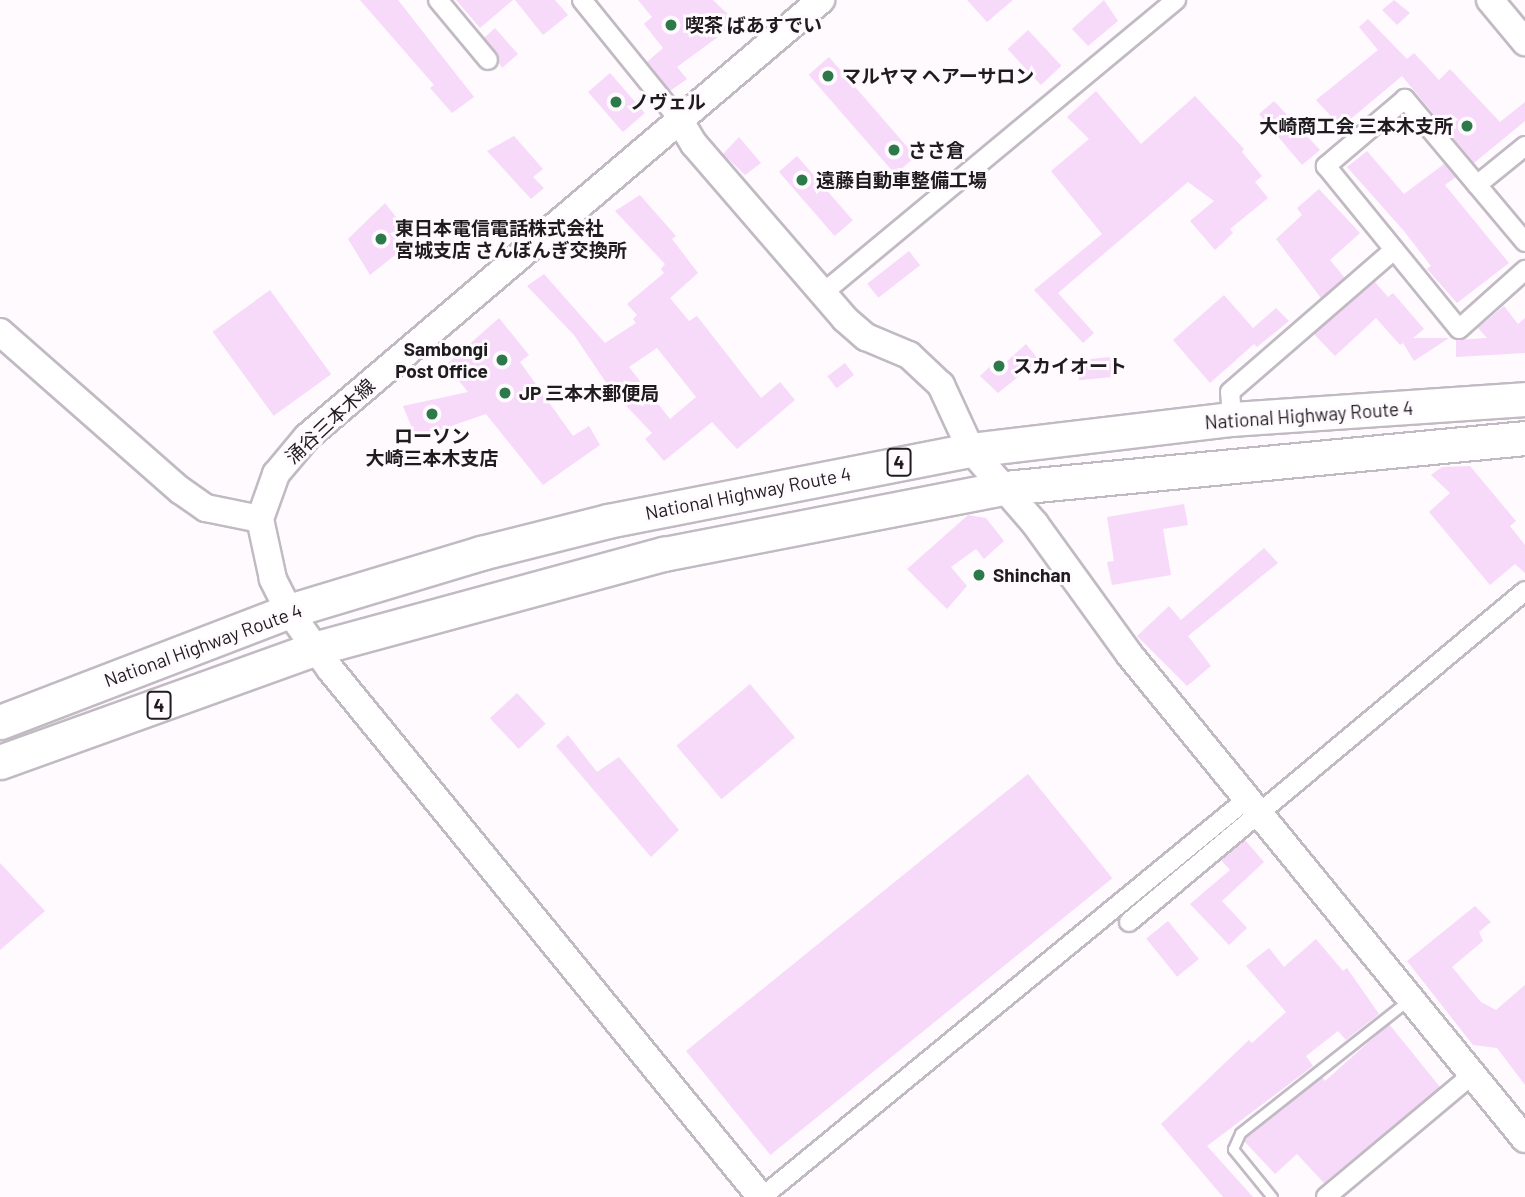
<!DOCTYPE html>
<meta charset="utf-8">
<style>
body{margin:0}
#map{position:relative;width:1525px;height:1197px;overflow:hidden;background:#fefafe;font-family:Barlow,"Noto Sans JP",sans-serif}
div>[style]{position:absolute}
.building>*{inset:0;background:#f7d9f9;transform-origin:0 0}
.roads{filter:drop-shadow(2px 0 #c2bac3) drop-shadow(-2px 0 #c2bac3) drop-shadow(0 2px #c2bac3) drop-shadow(0 -2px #c2bac3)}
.lane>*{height:9px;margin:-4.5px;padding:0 4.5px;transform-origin:4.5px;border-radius:4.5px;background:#fff}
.street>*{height:18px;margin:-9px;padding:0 9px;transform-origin:9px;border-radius:9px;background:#fff}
.secondary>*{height:26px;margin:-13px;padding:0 13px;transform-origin:13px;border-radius:13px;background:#fff}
.highway>*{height:33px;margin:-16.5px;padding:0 16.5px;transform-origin:16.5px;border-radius:16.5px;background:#fff}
.dots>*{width:19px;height:19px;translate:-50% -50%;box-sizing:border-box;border:4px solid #fefafe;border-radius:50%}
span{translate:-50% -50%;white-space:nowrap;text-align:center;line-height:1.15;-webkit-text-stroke:6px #fefafe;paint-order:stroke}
.shield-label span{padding:2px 5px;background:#fefafe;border:2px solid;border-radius:5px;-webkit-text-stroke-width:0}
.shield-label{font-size:18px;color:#1f1c1f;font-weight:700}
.poi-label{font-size:19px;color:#1f1c1f;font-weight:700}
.left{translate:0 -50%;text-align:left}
.right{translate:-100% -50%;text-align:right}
.street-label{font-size:19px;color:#1f1c1f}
</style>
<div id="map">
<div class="building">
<i style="clip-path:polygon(360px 0,398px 0,474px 97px,452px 113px,430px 88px,434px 85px)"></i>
<i style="clip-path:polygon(456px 0,513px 0,480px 28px)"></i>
<i style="clip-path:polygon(515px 0,555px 0,568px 15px,543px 35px)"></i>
<i style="clip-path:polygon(638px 0,713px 0,737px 23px,677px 67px,687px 79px,670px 91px,647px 62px,663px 48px,644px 24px,652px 17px)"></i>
<i style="clip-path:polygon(967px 0,1013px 0,987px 22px)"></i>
<i style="clip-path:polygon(1104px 0,1118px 21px,1088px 46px,1072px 29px)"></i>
<i style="clip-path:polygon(1394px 0,1410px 13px,1397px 25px,1382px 10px)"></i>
<i style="clip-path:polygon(1368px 19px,1407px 59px,1414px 53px,1439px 80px,1450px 69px,1500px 122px,1525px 102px,1525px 121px,1474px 163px,1402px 76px,1341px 127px,1316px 100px,1378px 50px,1359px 27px)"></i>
<i style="clip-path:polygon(495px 28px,518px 54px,502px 68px,484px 38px)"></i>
<i style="left:1028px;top:30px;width:49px;height:28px;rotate:47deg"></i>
<i style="left:829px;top:57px;width:132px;height:27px;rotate:49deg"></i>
<i style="left:610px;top:73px;width:53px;height:29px;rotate:49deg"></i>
<i style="clip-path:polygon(1096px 91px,1141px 144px,1195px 96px,1244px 149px,1242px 152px,1262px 176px,1255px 182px,1268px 198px,1230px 229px,1233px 233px,1215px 250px,1190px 221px,1214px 201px,1188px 182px,1058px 293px,1094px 333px,1083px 343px,1034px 290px,1102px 234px,1051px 171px,1089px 139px,1067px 117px)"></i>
<i style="clip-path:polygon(1274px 101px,1320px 150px,1302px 165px,1259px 114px)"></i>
<i style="clip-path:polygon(514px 136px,543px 169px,533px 177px,544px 188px,531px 199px,487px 151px)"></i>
<i style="clip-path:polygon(739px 137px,761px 163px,745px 175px,723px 154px)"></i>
<i style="clip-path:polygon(1367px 151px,1404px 194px,1444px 164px,1456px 177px,1445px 185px,1509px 263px,1457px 303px,1427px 269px,1431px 266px,1404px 231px,1347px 167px)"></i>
<i style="left:797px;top:156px;width:85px;height:24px;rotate:49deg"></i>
<i style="clip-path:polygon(1319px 189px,1360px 233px,1330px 260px,1345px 278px,1321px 298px,1276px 239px,1302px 215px,1297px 208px)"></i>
<i style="clip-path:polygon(evenodd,640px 195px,676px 236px,672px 239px,698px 273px,670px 298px,689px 321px,697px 316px,761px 398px,780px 382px,795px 400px,737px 449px,712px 422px,664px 461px,645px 439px,652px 433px,611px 390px,574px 335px,527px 286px,544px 274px,605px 343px,636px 323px,633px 319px,637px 315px,627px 304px,664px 273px,661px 269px,665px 264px,615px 211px,640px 195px,657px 348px,696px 397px,670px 419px,629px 367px,657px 348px)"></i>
<i style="clip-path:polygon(385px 203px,414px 240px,370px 275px,348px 239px)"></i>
<i style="left:909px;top:251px;width:18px;height:53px;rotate:52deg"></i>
<i style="clip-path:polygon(1375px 282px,1388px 297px,1393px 293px,1424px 329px,1413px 338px,1449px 338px,1414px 361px,1403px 343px,1400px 345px,1376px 318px,1335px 356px,1314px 334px)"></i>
<i style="left:270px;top:290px;width:104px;height:71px;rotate:54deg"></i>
<i style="clip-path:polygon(1224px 295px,1253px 328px,1276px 308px,1289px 321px,1257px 347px,1254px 344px,1210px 383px,1173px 340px)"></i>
<i style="clip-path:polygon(1504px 306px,1518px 324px,1525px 318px,1525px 353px,1456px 357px,1456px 340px,1487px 338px,1478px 328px)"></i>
<i style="clip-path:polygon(499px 318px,529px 355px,520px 362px,573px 436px,589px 426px,600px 445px,543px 485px,486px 414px,416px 438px,403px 406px,468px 392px,446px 365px)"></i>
<i style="clip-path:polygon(1026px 344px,1039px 360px,998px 393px,980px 376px,999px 358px,1004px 364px)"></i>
<i style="left:1110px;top:357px;width:20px;height:33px;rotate:84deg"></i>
<i style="left:845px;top:363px;width:15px;height:22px;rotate:53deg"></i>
<i style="clip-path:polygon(1470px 466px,1516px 521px,1510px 526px,1525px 545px,1525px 573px,1515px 564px,1490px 585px,1429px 512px,1450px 493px,1431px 475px,1442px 467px)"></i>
<i style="clip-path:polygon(1184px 504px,1188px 525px,1163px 529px,1171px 575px,1112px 585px,1107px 562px,1114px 561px,1107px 517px)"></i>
<i style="clip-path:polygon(968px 515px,986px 518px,1004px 541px,984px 559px,976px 549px,951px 567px,967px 586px,947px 609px,907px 569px)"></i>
<i style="clip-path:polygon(1264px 548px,1278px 563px,1188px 636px,1211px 666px,1187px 686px,1137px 636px,1169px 606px,1181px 620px)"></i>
<i style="left:750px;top:684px;width:70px;height:96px;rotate:50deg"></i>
<i style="left:517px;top:693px;width:42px;height:37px;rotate:47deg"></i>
<i style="clip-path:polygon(568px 735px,597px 772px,619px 757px,679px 830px,651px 857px,556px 746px)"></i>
<i style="left:1028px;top:774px;width:134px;height:440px;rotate:51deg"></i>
<i style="clip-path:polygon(1245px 840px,1264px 862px,1222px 901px,1247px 928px,1229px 945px,1190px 904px,1230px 870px,1221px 860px)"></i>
<i style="clip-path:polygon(0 863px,45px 911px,0 950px)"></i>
<i style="clip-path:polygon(1475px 906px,1491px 922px,1479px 932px,1483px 941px,1452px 967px,1481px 1002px,1496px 1010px,1525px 985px,1525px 1085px,1497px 1048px,1473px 1045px,1407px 961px)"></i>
<i style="left:1168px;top:921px;width:49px;height:28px;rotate:51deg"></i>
<i style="clip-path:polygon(1316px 939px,1343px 971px,1347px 968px,1379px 1014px,1346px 1040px,1338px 1031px,1306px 1056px,1313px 1066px,1207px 1146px,1253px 1197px,1223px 1197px,1161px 1124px,1249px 1040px,1252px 1043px,1286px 1012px,1246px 966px,1269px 948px,1284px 967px)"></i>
<i style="clip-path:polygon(1389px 1024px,1440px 1087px,1324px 1183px,1297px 1154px,1275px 1174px,1244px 1141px,1246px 1137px,1322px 1077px,1325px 1081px)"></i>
</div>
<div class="roads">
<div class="lane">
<i style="left:1272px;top:1197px;width:62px;rotate:-129.1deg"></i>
<i style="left:1233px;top:1149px;width:17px;rotate:-66deg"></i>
<i style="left:1240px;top:1133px;width:213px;rotate:-38.3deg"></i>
</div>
<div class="street">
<i style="left:438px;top:0;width:78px;rotate:50.2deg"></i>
<i style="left:582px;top:0;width:156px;rotate:51deg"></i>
<i style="left:1477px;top:185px;width:62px;rotate:-39.1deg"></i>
<i style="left:1525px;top:242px;width:187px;rotate:-130deg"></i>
<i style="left:1405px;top:99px;width:104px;rotate:139.7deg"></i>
<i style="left:1326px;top:166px;width:210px;rotate:50.8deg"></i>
<i style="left:1459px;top:329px;width:89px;rotate:-41.8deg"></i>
<i style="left:823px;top:293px;width:459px;rotate:-39.7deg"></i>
<i style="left:1232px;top:419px;width:27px;rotate:-94deg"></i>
<i style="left:1230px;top:392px;width:217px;rotate:-40.9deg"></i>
<i style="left:1129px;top:922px;width:516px;rotate:-39.89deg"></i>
<i style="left:762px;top:1197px;width:627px;rotate:-39.37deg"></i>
<i style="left:1326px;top:1197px;width:190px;rotate:-39.9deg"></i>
</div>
<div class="secondary">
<i style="left:1490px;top:0;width:55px;rotate:50.2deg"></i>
<i style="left:680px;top:121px;width:27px;rotate:59deg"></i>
<i style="left:694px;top:144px;width:231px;rotate:49.2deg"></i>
<i style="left:845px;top:319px;width:28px;rotate:41deg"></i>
<i style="left:866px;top:337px;width:47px;rotate:22.7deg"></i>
<i style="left:909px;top:355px;width:44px;rotate:43.2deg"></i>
<i style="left:941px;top:385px;width:72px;rotate:65.2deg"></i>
<i style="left:971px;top:450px;width:98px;rotate:49.1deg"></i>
<i style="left:1035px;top:524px;width:160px;rotate:54.1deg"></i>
<i style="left:1129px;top:654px;width:626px;rotate:50.77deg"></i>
<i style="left:0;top:332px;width:240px;rotate:41.3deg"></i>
<i style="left:180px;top:490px;width:32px;rotate:35deg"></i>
<i style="left:206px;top:508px;width:55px;rotate:11.5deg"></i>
<i style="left:761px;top:1197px;width:682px;rotate:-129.22deg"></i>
<i style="left:330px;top:669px;width:71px;rotate:-125.3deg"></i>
<i style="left:289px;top:611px;width:36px;rotate:-117deg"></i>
<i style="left:273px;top:579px;width:61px;rotate:-102.2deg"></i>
<i style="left:260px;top:519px;width:48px;rotate:-70.4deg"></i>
<i style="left:276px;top:474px;width:48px;rotate:-50deg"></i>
<i style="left:307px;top:437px;width:675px;rotate:-40.37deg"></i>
</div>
<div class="highway">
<i style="left:0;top:722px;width:310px;rotate:-21deg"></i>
<i style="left:289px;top:611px;width:201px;rotate:-16.8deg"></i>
<i style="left:481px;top:553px;width:131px;rotate:-14.1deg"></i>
<i style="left:608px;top:521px;width:370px;rotate:-11.1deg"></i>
<i style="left:971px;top:450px;width:263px;rotate:-6.8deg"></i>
<i style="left:1232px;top:419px;width:294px;rotate:-3.9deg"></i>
<i style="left:0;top:762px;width:337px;rotate:-19.8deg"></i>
<i style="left:317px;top:648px;width:360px;rotate:-15.2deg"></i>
<i style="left:664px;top:554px;width:347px;rotate:-11deg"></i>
<i style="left:1005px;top:488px;width:522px;rotate:-5.49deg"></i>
</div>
</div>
<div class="dots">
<i style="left:671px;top:25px;background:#2c7a4a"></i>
<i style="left:828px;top:76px;background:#2c7a4a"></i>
<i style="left:616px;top:102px;background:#2c7a4a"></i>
<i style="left:1467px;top:126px;background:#2c7a4a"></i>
<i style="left:894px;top:150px;background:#2c7a4a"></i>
<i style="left:802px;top:180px;background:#2c7a4a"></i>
<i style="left:381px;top:239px;background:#2c7a4a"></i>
<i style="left:502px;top:360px;background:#2c7a4a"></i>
<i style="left:999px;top:366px;background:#2c7a4a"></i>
<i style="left:505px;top:393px;background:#2c7a4a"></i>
<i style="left:432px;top:414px;background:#2c7a4a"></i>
<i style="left:979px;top:575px;background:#2c7a4a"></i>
</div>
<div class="shield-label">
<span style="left:899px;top:462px">4</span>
<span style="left:159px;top:705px">4</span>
</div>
<div class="poi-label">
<span class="left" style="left:685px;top:25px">喫茶 ばあすでい</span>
<span class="left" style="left:842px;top:76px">マルヤマ ヘアーサロン</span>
<span class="left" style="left:630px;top:102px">ノヴェル</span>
<span class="right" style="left:1453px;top:126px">大崎商工会 三本木支所</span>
<span class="left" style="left:908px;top:150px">ささ倉</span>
<span class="left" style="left:816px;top:180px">遠藤自動車整備工場</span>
<span class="left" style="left:395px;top:239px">東日本電信電話株式会社<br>宮城支店 さんぼんぎ交換所</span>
<span class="right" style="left:488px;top:360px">Sambongi<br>Post Office</span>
<span class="left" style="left:1013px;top:366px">スカイオート</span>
<span class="left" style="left:519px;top:393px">JP 三本木郵便局</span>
<span style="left:432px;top:447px">ローソン<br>大崎三本木支店</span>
<span class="left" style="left:993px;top:575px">Shinchan</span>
</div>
<div class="street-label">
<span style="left:1309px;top:415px;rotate:-4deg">National Highway Route 4</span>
<span style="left:330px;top:421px;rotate:-43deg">涌谷三本木線</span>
<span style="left:748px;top:493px;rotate:-11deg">National Highway Route 4</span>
<span style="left:203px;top:645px;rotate:-20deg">National Highway Route 4</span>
</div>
</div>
